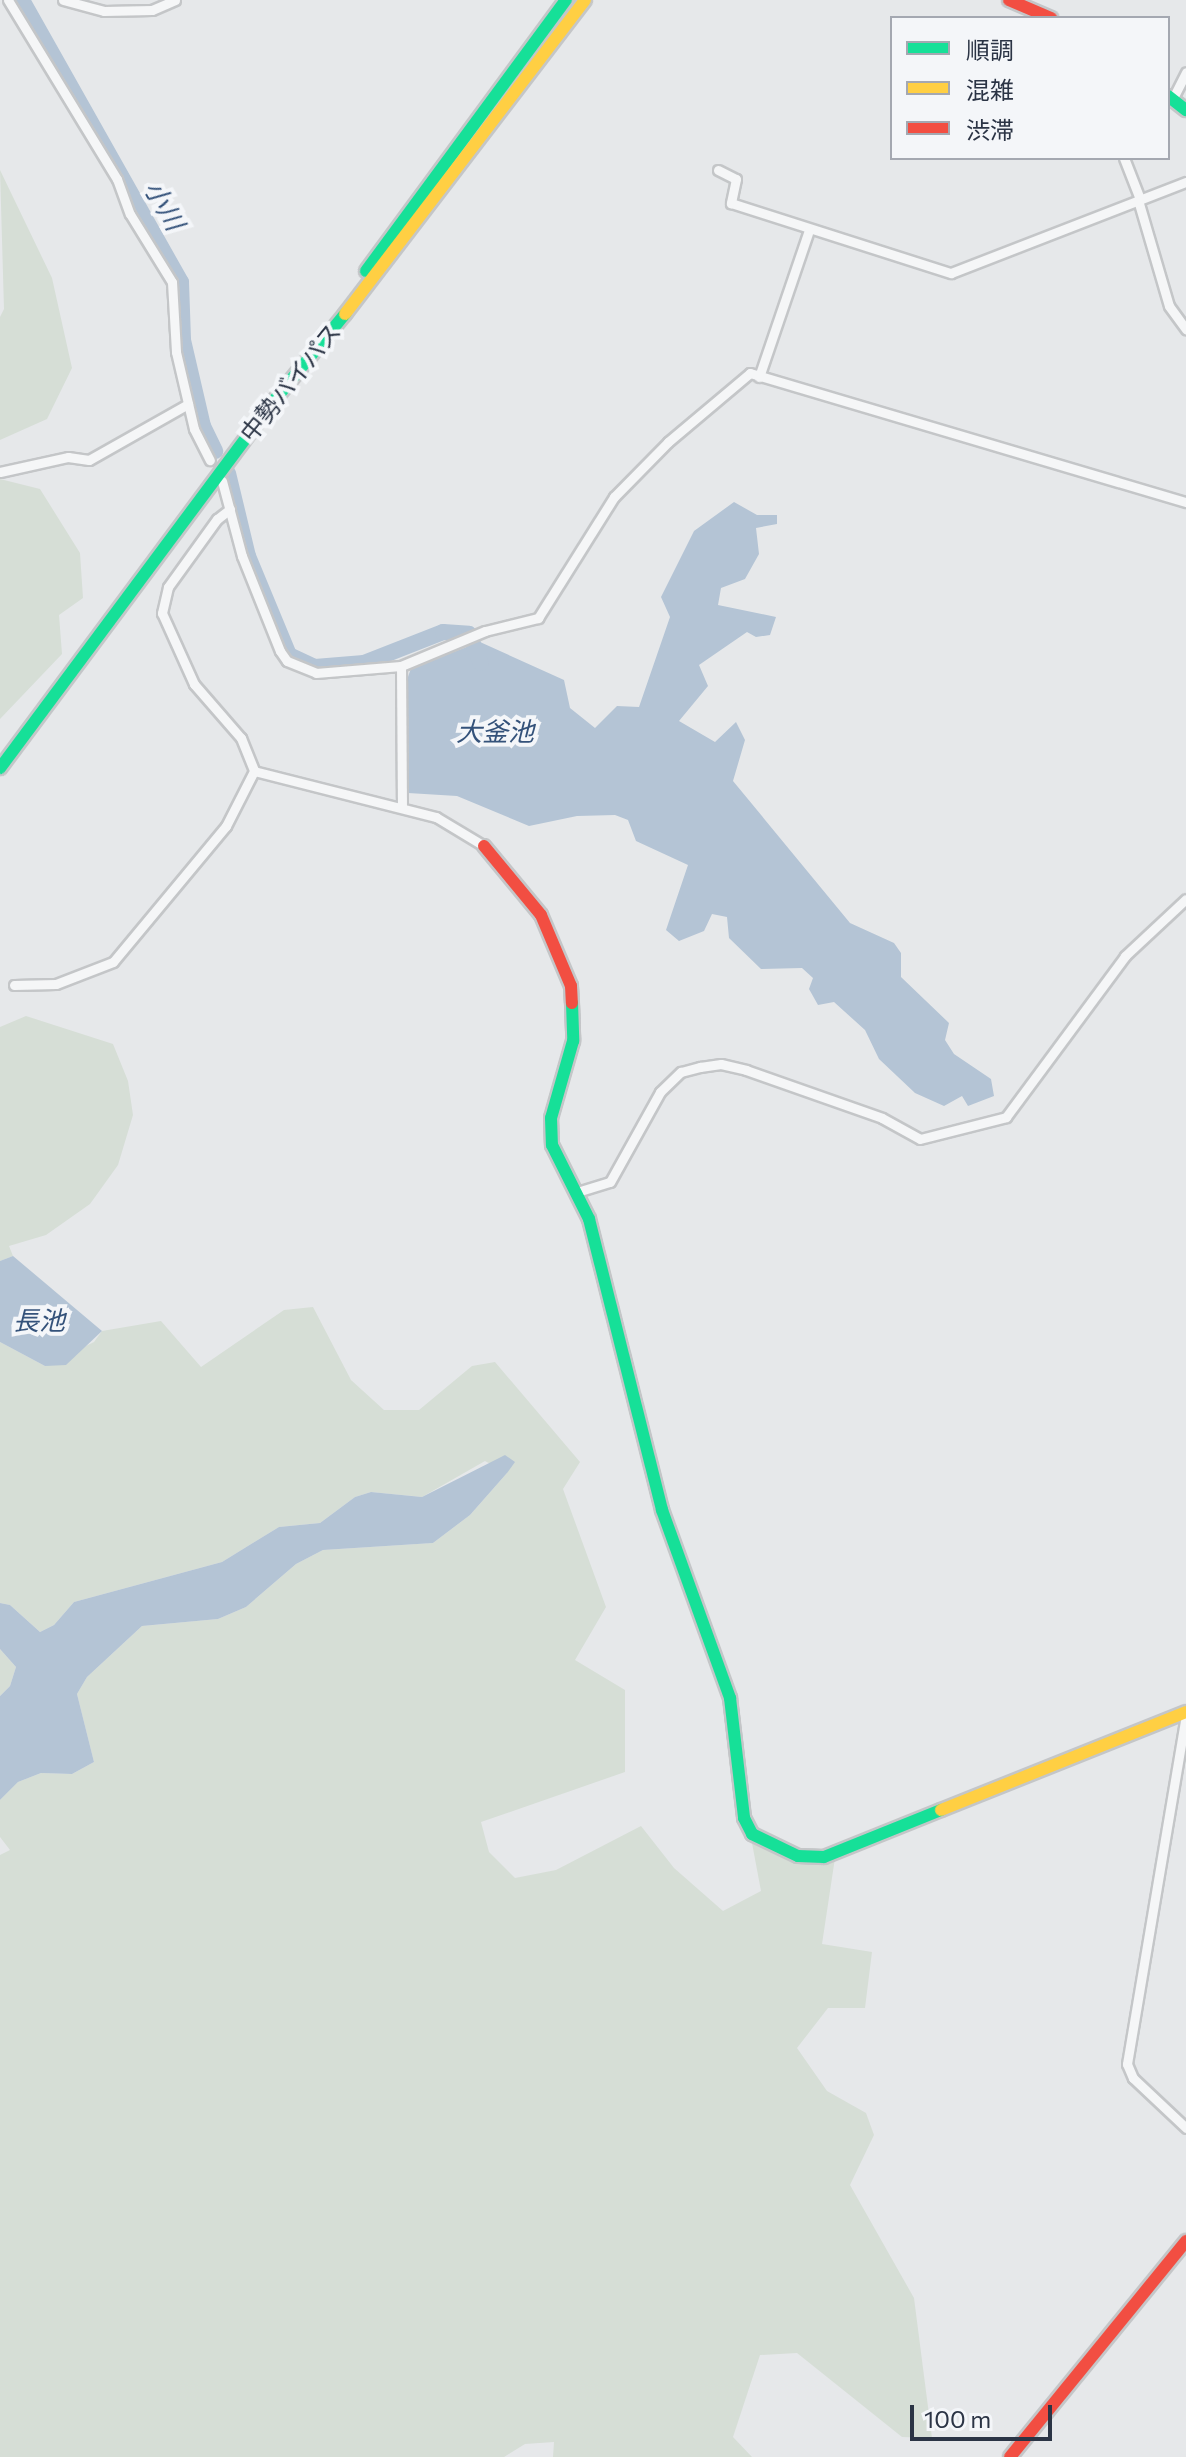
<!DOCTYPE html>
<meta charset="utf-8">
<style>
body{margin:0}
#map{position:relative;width:1186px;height:2457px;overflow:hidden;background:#e6e8ea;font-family:Commissioner,"Noto Sans JP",sans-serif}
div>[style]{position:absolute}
.green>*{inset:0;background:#d6ded6}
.water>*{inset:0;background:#b4c4d5}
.river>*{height:16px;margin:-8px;padding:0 8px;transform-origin:8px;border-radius:8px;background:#b4c4d5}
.roads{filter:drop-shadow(2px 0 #c4c6c8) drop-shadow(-2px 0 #c4c6c8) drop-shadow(0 2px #c4c6c8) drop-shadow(0 -2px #c4c6c8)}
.street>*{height:9px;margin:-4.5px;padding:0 4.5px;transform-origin:4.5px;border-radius:4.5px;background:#f5f6f7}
.fast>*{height:12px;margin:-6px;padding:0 6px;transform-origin:6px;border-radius:6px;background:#16e098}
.slow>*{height:12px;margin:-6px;padding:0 6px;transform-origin:6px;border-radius:6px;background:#ffcf43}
.jam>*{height:12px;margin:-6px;padding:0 6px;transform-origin:6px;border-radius:6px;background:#f24e42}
span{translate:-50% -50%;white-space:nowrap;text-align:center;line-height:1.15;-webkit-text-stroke:8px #f4f6f9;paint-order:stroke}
.street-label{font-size:24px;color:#2b3445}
.water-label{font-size:26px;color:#34527a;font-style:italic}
.legend{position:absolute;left:890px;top:16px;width:280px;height:144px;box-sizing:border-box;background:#f4f6f9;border:2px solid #a4a8b1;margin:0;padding:10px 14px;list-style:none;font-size:24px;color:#2b3445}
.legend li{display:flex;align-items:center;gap:16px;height:40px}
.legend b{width:40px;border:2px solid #a4a8b1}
.scale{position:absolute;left:910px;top:2405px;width:142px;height:36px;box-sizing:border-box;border:4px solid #2b3445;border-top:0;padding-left:10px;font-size:24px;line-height:28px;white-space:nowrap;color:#2b3445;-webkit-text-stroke:6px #f4f6f9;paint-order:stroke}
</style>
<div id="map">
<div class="green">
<i style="clip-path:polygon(0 170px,52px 278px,72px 368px,47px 419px,0 440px,0 317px,4px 309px)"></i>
<i style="clip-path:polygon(0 479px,40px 489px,80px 553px,83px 598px,59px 615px,62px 654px,0 719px)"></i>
<i style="clip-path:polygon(26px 1016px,113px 1044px,128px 1081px,133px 1115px,118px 1165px,90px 1204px,46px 1235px,9px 1246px,13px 1256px,0 1261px,0 1027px)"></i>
<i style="clip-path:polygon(313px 1307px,351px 1380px,384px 1410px,419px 1410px,472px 1366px,495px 1362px,580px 1462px,563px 1489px,606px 1607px,575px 1660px,625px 1690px,625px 1772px,481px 1822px,489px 1852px,515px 1878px,556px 1870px,641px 1826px,674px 1868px,723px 1911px,761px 1891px,752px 1843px,808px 1863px,835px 1858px,822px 1944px,872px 1952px,865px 2008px,828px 2008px,797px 2048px,827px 2091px,866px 2113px,874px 2135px,850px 2185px,914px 2298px,932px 2438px,902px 2437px,797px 2353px,760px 2355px,733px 2437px,752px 2457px,553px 2457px,554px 2442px,525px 2444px,504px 2457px,0 2457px,0 1855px,10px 1850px,0 1837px,0 1800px,18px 1782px,41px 1773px,72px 1774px,94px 1762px,77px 1694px,87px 1677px,142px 1626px,218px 1619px,246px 1607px,296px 1564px,323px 1550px,433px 1543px,470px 1515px,507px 1473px,485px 1461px,422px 1497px,371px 1492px,355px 1497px,320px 1523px,279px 1527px,222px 1562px,74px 1602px,54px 1625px,40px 1632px,10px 1605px,0 1603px,0 1342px,45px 1366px,94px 1342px,102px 1331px,161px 1321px,201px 1367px,284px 1310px)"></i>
<i style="clip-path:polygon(0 1649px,16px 1667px,10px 1686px,0 1696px)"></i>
</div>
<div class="water">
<i style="clip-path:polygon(734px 502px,757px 515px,777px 515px,777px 524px,756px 528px,759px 554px,745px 579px,721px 588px,718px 605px,776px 617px,770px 635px,756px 637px,747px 632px,699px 665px,708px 686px,679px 721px,715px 742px,736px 722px,745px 740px,733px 781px,850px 923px,894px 943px,901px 953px,901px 977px,949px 1023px,945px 1040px,954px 1054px,991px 1079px,994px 1096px,968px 1106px,962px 1096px,944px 1106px,915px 1093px,879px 1059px,865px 1030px,834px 1002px,818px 1005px,809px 989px,813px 978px,802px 968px,761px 969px,729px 938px,727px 917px,712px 914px,704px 931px,679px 941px,666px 930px,688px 865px,636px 841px,628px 820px,615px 815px,577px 816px,529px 826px,457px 796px,408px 793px,405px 686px,411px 668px,480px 642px,564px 680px,570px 708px,595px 728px,617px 706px,639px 707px,670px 617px,661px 597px,694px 531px)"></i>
<i style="clip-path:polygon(13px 1256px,102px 1331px,66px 1365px,45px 1366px,0 1342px,0 1261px)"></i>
<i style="clip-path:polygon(505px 1455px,515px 1462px,507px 1473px,470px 1515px,433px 1543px,323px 1550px,296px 1564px,246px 1607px,218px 1619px,142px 1626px,87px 1677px,77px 1694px,94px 1762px,72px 1774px,41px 1773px,18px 1782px,0 1800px,0 1696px,10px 1686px,16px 1667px,0 1649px,0 1603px,10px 1605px,40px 1632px,54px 1625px,74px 1602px,222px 1562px,279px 1527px,320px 1523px,355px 1497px,371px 1492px,422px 1497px)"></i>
</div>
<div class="river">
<i style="left:22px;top:0;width:324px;rotate:60.6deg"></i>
<i style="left:181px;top:282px;width:58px;rotate:88deg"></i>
<i style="left:183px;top:340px;width:88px;rotate:76.9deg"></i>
<i style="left:203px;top:426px;width:28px;rotate:64deg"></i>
<i style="left:228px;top:473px;width:85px;rotate:76.5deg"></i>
<i style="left:248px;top:556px;width:107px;rotate:67.5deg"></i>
<i style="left:289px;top:655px;width:29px;rotate:25deg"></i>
<i style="left:315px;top:667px;width:49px;rotate:-4.7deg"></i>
<i style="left:364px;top:663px;width:85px;rotate:-21.4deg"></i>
<i style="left:443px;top:632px;width:26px;rotate:4deg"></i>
<i style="left:469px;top:634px;width:31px;rotate:68deg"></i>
</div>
<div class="roads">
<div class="street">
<i style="left:8px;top:0;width:210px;rotate:58.7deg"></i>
<i style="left:117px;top:179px;width:37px;rotate:70deg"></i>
<i style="left:130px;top:214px;width:80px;rotate:58.3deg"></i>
<i style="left:172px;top:282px;width:70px;rotate:86.7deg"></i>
<i style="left:176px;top:352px;width:79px;rotate:76.8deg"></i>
<i style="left:194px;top:429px;width:35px;rotate:63deg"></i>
<i style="left:63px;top:0;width:42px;rotate:15deg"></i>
<i style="left:104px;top:11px;width:48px;rotate:-1.2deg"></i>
<i style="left:152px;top:10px;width:25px;rotate:-23deg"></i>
<i style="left:1172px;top:100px;width:31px;rotate:-63deg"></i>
<i style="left:1124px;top:158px;width:44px;rotate:68.7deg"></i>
<i style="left:718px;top:170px;width:20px;rotate:27deg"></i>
<i style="left:736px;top:179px;width:25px;rotate:102deg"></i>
<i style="left:731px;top:203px;width:231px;rotate:17.7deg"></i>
<i style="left:951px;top:273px;width:252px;rotate:-21.2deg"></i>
<i style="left:1138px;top:200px;width:110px;rotate:73.7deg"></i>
<i style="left:1169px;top:306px;width:29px;rotate:54deg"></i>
<i style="left:759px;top:377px;width:155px;rotate:-71.2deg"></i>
<i style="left:0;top:472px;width:70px;rotate:-12.4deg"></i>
<i style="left:68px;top:457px;width:21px;rotate:8deg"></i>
<i style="left:89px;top:460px;width:114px;rotate:-29.5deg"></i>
<i style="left:222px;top:481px;width:78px;rotate:75.1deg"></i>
<i style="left:242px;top:556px;width:102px;rotate:68.2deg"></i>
<i style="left:280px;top:651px;width:12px;rotate:55deg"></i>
<i style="left:287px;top:661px;width:31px;rotate:22deg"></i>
<i style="left:316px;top:673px;width:85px;rotate:-4.7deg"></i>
<i style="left:401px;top:666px;width:91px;rotate:-22.6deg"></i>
<i style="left:485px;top:631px;width:55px;rotate:-13.8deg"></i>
<i style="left:538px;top:618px;width:143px;rotate:-57.9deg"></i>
<i style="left:614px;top:497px;width:77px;rotate:-45.5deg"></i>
<i style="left:668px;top:442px;width:107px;rotate:-40.1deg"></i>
<i style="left:750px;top:373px;width:455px;rotate:16.5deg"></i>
<i style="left:230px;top:509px;width:16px;rotate:142deg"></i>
<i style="left:217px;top:519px;width:84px;rotate:125.8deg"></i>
<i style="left:168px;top:587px;width:27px;rotate:103deg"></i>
<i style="left:162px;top:613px;width:78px;rotate:65.7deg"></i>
<i style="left:194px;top:684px;width:72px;rotate:49deg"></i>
<i style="left:241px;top:738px;width:35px;rotate:68deg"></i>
<i style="left:254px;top:771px;width:188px;rotate:14.2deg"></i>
<i style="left:436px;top:817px;width:56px;rotate:31.1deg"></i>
<i style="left:401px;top:666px;width:142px;rotate:89.6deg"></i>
<i style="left:14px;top:985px;width:42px;rotate:-1.4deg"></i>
<i style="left:56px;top:984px;width:61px;rotate:-21.1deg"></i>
<i style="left:113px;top:962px;width:177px;rotate:-50.3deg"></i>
<i style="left:226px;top:826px;width:62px;rotate:-63deg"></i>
<i style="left:577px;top:1192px;width:34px;rotate:-17deg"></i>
<i style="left:610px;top:1182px;width:103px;rotate:-60.9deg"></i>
<i style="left:660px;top:1092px;width:29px;rotate:-44deg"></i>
<i style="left:681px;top:1072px;width:20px;rotate:-15deg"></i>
<i style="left:700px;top:1067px;width:21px;rotate:-8deg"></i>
<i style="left:721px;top:1064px;width:26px;rotate:13deg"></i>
<i style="left:746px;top:1070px;width:144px;rotate:19.4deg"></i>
<i style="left:882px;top:1118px;width:43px;rotate:28.9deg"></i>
<i style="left:920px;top:1139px;width:89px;rotate:-14.3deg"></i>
<i style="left:1006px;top:1117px;width:200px;rotate:-53.5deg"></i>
<i style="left:1125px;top:956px;width:83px;rotate:-43.1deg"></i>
<i style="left:1186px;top:1715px;width:354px;rotate:99.6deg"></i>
<i style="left:1127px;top:2064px;width:15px;rotate:67deg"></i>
<i style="left:1133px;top:2078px;width:73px;rotate:43.3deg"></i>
</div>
<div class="fast">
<i style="left:1168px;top:96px;width:23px;rotate:38deg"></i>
<i style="left:366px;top:271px;width:337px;rotate:-53.6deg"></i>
<i style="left:0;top:768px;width:449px;rotate:-53.3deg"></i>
<i style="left:268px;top:408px;width:122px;rotate:-50.7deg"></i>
<i style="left:572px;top:1003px;width:38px;rotate:88deg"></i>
<i style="left:573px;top:1041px;width:80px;rotate:105.9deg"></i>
<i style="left:551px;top:1118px;width:27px;rotate:88deg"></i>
<i style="left:552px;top:1145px;width:83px;rotate:63.4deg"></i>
<i style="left:589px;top:1219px;width:300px;rotate:75.9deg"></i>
<i style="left:662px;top:1510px;width:200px;rotate:70.1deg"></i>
<i style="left:730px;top:1698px;width:121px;rotate:83.3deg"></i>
<i style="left:744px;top:1818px;width:18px;rotate:63deg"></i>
<i style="left:752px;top:1834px;width:51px;rotate:25.6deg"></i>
<i style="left:798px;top:1856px;width:26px;rotate:2deg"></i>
<i style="left:824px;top:1857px;width:126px;rotate:-21.9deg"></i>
</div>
<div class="slow">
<i style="left:345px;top:314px;width:395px;rotate:-52.6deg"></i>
<i style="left:941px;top:1810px;width:264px;rotate:-21.8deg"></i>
</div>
<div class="jam">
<i style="left:1009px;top:0;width:46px;rotate:23.2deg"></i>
<i style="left:484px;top:846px;width:89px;rotate:50.4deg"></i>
<i style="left:541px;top:915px;width:77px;rotate:67.1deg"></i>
<i style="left:571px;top:986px;width:17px;rotate:87deg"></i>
<i style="left:1010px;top:2457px;width:279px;rotate:-50.8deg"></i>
</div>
</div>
<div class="street-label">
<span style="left:290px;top:382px;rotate:-51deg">中勢バイパス</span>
</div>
<div class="water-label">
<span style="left:165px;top:205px;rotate:60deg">小川</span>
<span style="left:495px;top:731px">大釜池</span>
<span style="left:39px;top:1320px">長池</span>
</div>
<ul class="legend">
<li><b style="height:10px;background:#16e098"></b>順調</li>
<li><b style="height:10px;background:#ffcf43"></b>混雑</li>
<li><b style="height:10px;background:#f24e42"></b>渋滞</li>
</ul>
<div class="scale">100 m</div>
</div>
